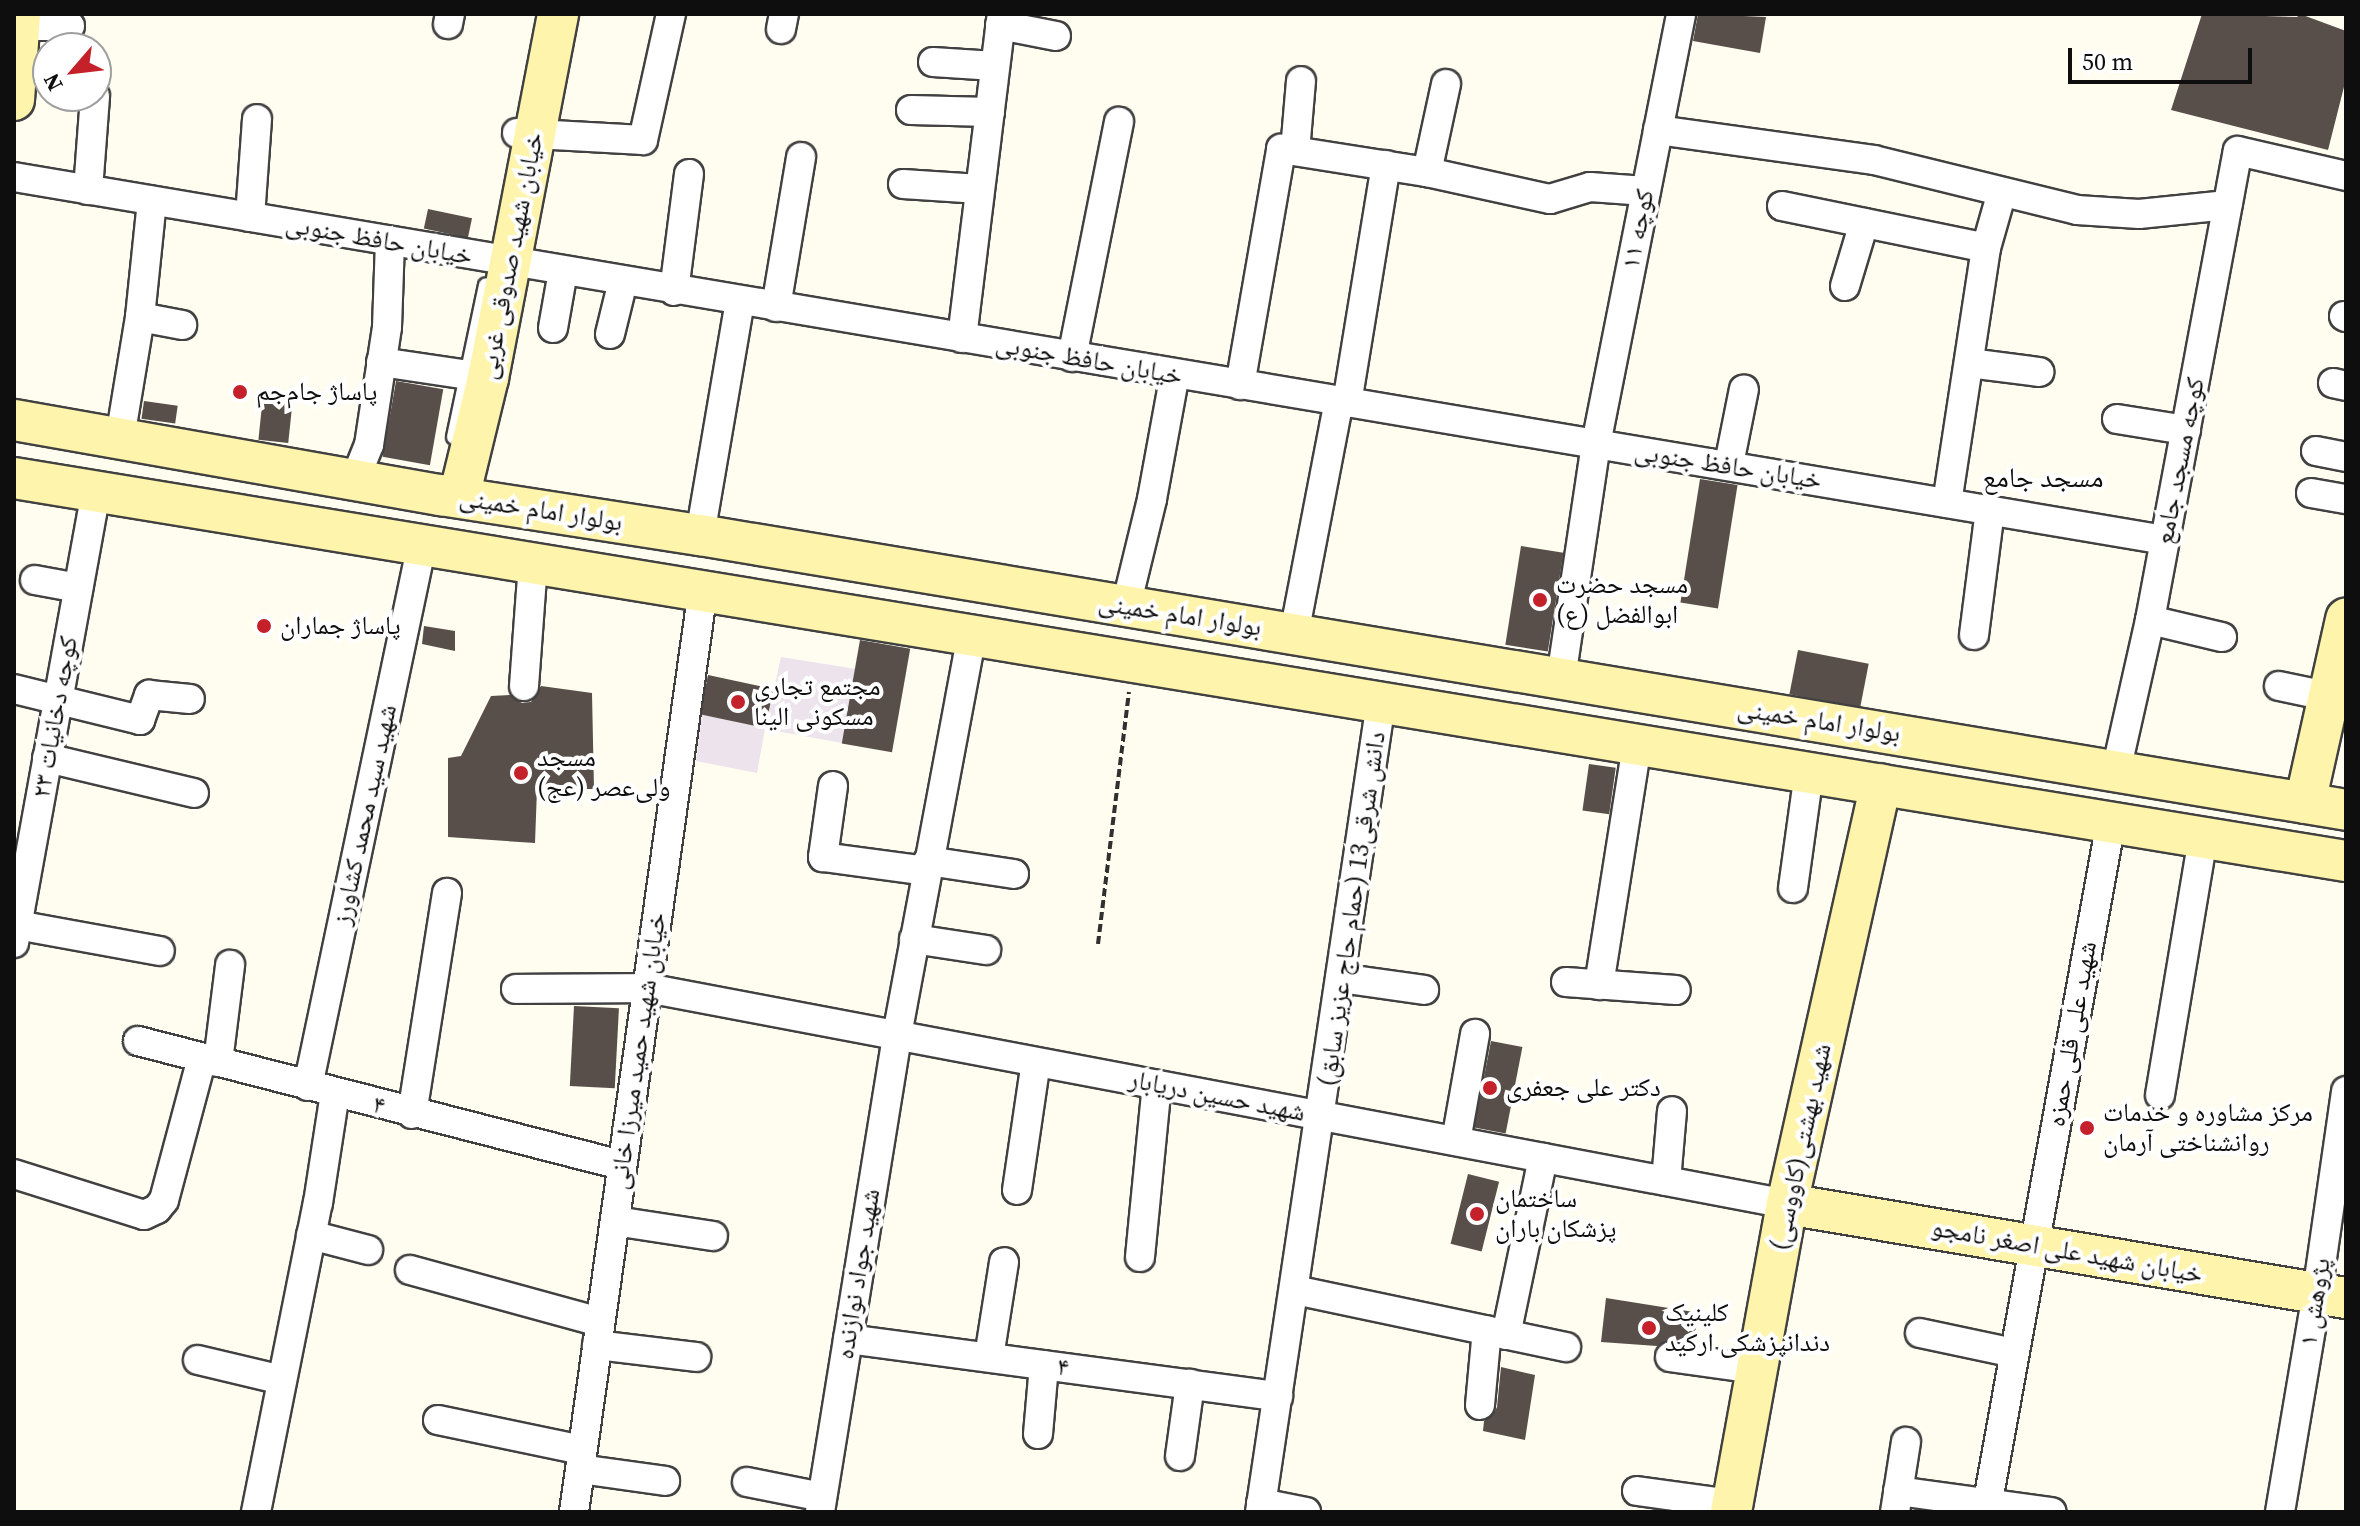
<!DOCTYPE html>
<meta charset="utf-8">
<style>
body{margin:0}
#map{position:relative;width:2360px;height:1526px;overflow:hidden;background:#fffcf0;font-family:"Source Serif 4","Noto Naskh Arabic",serif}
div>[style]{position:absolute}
.industrial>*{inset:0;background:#ece3ed}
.building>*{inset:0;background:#584f4a;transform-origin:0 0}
.path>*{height:4px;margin-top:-2px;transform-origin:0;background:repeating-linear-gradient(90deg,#303030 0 8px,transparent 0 12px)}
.roads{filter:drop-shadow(2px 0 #414141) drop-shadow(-2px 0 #414141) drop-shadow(0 2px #414141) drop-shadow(0 -2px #414141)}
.lane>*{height:14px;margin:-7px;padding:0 7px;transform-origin:7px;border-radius:7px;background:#fff}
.street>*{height:28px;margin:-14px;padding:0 14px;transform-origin:14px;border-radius:14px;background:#fff}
.secondary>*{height:40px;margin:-20px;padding:0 20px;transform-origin:20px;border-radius:20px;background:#fff4ab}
.dots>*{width:22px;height:22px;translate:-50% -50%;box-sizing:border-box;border:4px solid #fff;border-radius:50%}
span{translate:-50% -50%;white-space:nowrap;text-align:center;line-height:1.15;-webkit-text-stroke:8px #fff;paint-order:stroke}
.street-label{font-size:26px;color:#0e0e0e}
.poi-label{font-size:26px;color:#0e0e0e}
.left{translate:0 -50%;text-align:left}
.neighbourhood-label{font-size:28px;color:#0e0e0e}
.frame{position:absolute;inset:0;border:16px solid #0e0e0e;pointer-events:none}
.north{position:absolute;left:32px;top:32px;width:80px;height:80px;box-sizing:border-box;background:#fff;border:2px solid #9f9f9f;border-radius:50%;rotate:242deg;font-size:22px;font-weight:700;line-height:32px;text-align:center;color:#0e0e0e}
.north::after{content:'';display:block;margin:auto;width:28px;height:36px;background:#c4212b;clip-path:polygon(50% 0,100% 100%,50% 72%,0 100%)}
.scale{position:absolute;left:2068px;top:48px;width:184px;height:36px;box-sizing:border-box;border:4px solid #0e0e0e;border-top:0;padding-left:10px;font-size:24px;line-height:28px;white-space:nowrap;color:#0e0e0e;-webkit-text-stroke:6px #fff;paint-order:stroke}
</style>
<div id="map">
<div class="industrial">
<i style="clip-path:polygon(781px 657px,856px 669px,842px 743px,765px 729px,757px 773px,696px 761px,702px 715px,766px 725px)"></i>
</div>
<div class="building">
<i style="clip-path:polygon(1698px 14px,1766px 17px,1760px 53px,1693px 41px)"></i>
<i style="clip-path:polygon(2202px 14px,2297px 17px,2300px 14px,2346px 31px,2346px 79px,2328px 150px,2171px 110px)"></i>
<i style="left:428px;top:209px;width:45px;height:20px;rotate:12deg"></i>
<i style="left:396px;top:381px;width:48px;height:77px;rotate:10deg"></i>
<i style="left:263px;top:396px;width:30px;height:44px;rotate:6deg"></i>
<i style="left:144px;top:401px;width:34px;height:18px;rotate:8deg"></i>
<i style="left:1700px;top:479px;width:38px;height:125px;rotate:9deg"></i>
<i style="left:1521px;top:546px;width:43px;height:100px;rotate:9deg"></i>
<i style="clip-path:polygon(424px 626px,455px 631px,455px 651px,422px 644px)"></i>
<i style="left:860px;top:640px;width:51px;height:105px;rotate:10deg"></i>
<i style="left:1798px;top:650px;width:72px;height:45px;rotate:11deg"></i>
<i style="left:708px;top:675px;width:67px;height:40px;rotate:12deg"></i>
<i style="clip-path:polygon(541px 686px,592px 693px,594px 789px,537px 789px,535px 843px,448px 837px,448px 758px,461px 756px,491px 696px,510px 695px,522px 703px,531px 702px)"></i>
<i style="left:1589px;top:764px;width:27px;height:47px;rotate:8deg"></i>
<i style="left:574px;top:1006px;width:45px;height:80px;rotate:3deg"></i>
<i style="left:1491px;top:1041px;width:32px;height:88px;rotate:11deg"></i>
<i style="left:1468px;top:1174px;width:32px;height:72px;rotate:14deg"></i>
<i style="clip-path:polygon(1606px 1298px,1700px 1313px,1692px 1343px,1672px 1340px,1657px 1346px,1601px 1342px)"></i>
<i style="clip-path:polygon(1501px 1367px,1535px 1375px,1525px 1440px,1483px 1431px,1484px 1421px,1493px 1415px,1497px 1407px)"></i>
</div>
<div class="path">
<i style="left:1098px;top:944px;width:254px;rotate:-83deg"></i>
</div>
<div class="roads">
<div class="lane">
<i style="left:454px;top:437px;width:155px;rotate:-78.1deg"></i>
</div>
<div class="street">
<i style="left:448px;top:24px;width:10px;rotate:-79deg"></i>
<i style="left:1000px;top:25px;width:57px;rotate:11.1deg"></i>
<i style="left:19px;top:26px;width:51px"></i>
<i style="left:781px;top:29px;width:15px;rotate:-79deg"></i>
<i style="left:933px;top:62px;width:62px;rotate:3.7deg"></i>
<i style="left:911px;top:110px;width:79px;rotate:1.5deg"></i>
<i style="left:1658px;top:130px;width:218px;rotate:7.9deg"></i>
<i style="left:1874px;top:160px;width:209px;rotate:13.8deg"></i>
<i style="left:2077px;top:210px;width:62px;rotate:3.7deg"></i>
<i style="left:2139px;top:214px;width:89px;rotate:-5.8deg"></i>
<i style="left:517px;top:133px;width:126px;rotate:3.2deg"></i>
<i style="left:643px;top:140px;width:129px;rotate:-77.5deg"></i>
<i style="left:1295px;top:151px;width:70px;rotate:-85.1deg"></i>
<i style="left:1427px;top:172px;width:90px;rotate:-77.8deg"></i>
<i style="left:14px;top:177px;width:2181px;rotate:9.58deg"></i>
<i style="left:903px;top:184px;width:77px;rotate:3.7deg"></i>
<i style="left:88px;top:190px;width:94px;rotate:-85.7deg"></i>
<i style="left:1782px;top:206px;width:208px;rotate:11.6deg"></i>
<i style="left:250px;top:217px;width:98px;rotate:-85.9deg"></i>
<i style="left:1845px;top:286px;width:66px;rotate:-73.2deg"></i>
<i style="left:674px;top:291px;width:118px;rotate:-82.7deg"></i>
<i style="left:776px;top:307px;width:152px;rotate:-80.5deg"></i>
<i style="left:2344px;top:316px;width:2px;rotate:27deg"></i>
<i style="left:140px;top:317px;width:43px;rotate:10.8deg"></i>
<i style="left:553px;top:328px;width:58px;rotate:-80deg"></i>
<i style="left:610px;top:334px;width:55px;rotate:-76.2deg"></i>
<i style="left:962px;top:338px;width:326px;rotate:-83deg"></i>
<i style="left:1072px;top:357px;width:240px;rotate:-78.7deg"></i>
<i style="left:381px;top:362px;width:108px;rotate:8.5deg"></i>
<i style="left:1969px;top:363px;width:71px;rotate:7.3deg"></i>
<i style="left:2333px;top:383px;width:13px;rotate:13deg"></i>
<i style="left:1240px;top:385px;width:240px;rotate:-80.1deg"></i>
<i style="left:1281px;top:149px;width:148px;rotate:9deg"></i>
<i style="left:1427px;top:172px;width:126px;rotate:12.4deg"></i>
<i style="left:1550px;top:199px;width:42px;rotate:-16.7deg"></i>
<i style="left:1590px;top:187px;width:56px;rotate:4.1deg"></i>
<i style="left:1347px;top:403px;width:241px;rotate:-80.7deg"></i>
<i style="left:2117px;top:419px;width:70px;rotate:9.1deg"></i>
<i style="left:120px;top:438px;width:123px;rotate:-80.6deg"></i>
<i style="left:140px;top:317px;width:117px;rotate:-84.1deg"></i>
<i style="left:2316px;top:451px;width:31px;rotate:11deg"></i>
<i style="left:1729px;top:464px;width:76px;rotate:-78.7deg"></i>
<i style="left:356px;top:477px;width:35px;rotate:-68deg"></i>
<i style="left:369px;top:445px;width:119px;rotate:-81.3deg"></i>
<i style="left:387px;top:327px;width:85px;rotate:-88deg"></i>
<i style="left:2311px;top:493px;width:36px;rotate:10deg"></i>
<i style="left:1947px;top:503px;width:258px;rotate:-81.3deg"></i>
<i style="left:1986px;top:248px;width:58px;rotate:-74.1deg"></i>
<i style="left:700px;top:535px;width:236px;rotate:-80.3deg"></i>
<i style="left:35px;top:580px;width:44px;rotate:10.5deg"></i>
<i style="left:1126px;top:606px;width:110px;rotate:-76.3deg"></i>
<i style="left:1152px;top:499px;width:127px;rotate:-79.6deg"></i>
<i style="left:2150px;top:620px;width:74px;rotate:13.3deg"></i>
<i style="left:1294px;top:634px;width:237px;rotate:-79.1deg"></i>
<i style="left:1974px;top:635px;width:126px;rotate:-82.7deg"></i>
<i style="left:1561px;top:678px;width:237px;rotate:-81.5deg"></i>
<i style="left:1596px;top:444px;width:438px;rotate:-78.8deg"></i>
<i style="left:524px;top:686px;width:124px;rotate:-85.8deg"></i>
<i style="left:2279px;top:686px;width:53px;rotate:11.9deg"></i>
<i style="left:14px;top:689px;width:130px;rotate:13.8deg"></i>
<i style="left:140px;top:720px;width:27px;rotate:-70deg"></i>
<i style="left:149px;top:695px;width:41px;rotate:5.6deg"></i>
<i style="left:47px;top:758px;width:151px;rotate:13.4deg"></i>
<i style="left:2116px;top:771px;width:155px;rotate:-77.3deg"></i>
<i style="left:2150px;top:620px;width:477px;rotate:-79.4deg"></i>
<i style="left:2238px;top:151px;width:111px;rotate:13deg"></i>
<i style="left:833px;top:786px;width:72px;rotate:98deg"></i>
<i style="left:823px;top:857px;width:104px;rotate:7.7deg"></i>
<i style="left:928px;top:861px;width:87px;rotate:8.6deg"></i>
<i style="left:1793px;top:888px;width:117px;rotate:-82.1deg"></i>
<i style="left:17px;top:925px;width:145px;rotate:10.3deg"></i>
<i style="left:914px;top:939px;width:73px;rotate:8.7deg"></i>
<i style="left:14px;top:943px;width:459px;rotate:-79.7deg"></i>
<i style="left:1340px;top:978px;width:85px;rotate:8.1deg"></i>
<i style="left:1566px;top:982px;width:110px;rotate:4.2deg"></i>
<i style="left:1599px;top:985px;width:244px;rotate:-81deg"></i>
<i style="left:516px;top:989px;width:131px;rotate:-0.4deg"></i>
<i style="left:647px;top:988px;width:1160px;rotate:10.73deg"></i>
<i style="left:138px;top:1041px;width:500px;rotate:14.4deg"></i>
<i style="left:218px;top:1062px;width:98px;rotate:-82.9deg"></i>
<i style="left:308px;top:1086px;width:554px;rotate:-78.12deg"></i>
<i style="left:2160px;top:1095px;width:262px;rotate:-80.5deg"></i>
<i style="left:412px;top:1114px;width:224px;rotate:-81deg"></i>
<i style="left:1456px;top:1141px;width:109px;rotate:-79.9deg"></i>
<i style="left:14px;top:1174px;width:136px;rotate:17.5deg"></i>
<i style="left:144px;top:1215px;width:14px;rotate:-25deg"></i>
<i style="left:157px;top:1209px;width:11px;rotate:-52deg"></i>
<i style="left:164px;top:1200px;width:147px;rotate:-75deg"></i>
<i style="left:1666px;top:1181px;width:70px;rotate:-85.1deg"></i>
<i style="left:1017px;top:1190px;width:129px;rotate:-81.6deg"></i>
<i style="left:615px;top:1221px;width:99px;rotate:8.7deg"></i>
<i style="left:311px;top:1235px;width:59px;rotate:14.7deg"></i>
<i style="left:1140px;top:1257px;width:173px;rotate:-84.4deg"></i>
<i style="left:410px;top:1270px;width:197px;rotate:15.3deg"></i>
<i style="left:1295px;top:1290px;width:277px;rotate:11.9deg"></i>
<i style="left:1920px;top:1333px;width:96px;rotate:12deg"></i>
<i style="left:1506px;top:1335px;width:181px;rotate:-78.2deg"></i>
<i style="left:848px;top:1339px;width:434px;rotate:7.6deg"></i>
<i style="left:597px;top:1345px;width:100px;rotate:6.9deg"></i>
<i style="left:989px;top:1357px;width:96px;rotate:-81deg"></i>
<i style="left:1670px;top:1357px;width:88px;rotate:7.9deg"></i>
<i style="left:198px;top:1360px;width:86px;rotate:13.4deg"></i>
<i style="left:1480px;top:1405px;width:75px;rotate:-84.7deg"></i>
<i style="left:438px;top:1420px;width:147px;rotate:11.8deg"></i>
<i style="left:1038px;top:1434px;width:69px;rotate:-85deg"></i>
<i style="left:1180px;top:1456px;width:73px;rotate:-82.1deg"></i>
<i style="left:580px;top:1469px;width:86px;rotate:8deg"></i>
<i style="left:747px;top:1482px;width:76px;rotate:11.3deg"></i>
<i style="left:1637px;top:1491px;width:96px;rotate:7.8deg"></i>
<i style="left:1898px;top:1491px;width:155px;rotate:7.8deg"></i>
<i style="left:1261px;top:1503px;width:46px;rotate:11.3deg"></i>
<i style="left:256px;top:1512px;width:315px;rotate:-78.7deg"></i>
<i style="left:318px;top:1203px;width:111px;rotate:-81.2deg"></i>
<i style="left:574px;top:1512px;width:931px;rotate:-82.04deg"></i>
<i style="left:820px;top:1512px;width:483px;rotate:-80.8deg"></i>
<i style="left:897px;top:1035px;width:408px;rotate:-79.4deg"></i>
<i style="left:1260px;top:1512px;width:819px;rotate:-81.5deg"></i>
<i style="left:1895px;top:1512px;width:71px;rotate:-81.1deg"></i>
<i style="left:1986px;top:1512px;width:701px;rotate:-79.73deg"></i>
<i style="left:2280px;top:1512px;width:222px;rotate:-80.4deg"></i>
<i style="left:2317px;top:1293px;width:204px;rotate:-81.8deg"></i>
</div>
<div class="secondary">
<i style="left:14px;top:100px;width:86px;rotate:-86deg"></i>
<i style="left:14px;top:420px;width:434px;rotate:10deg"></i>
<i style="left:441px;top:495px;width:262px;rotate:8.8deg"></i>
<i style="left:700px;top:535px;width:1669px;rotate:9.48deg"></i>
<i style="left:14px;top:478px;width:2363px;rotate:9.33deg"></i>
<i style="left:459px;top:497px;width:122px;rotate:-76.3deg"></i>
<i style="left:488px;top:378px;width:371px;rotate:-79.1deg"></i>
<i style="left:2305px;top:803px;width:189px;rotate:-77.4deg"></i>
<i style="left:1787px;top:1204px;width:567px;rotate:9.55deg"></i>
<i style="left:1731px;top:1512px;width:313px;rotate:-79.7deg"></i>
<i style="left:1787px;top:1204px;width:430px;rotate:-77.4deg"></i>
</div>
</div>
<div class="dots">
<i style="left:240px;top:392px;background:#c4212b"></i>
<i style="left:1540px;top:600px;background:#c4212b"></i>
<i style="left:264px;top:626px;background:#c4212b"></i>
<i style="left:738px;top:702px;background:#c4212b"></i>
<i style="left:521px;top:773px;background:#c4212b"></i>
<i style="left:1490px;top:1088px;background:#c4212b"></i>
<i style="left:2087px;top:1128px;background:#c4212b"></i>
<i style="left:1477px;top:1214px;background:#c4212b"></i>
<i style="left:1649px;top:1328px;background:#c4212b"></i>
</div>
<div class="street-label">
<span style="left:1638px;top:229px;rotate:-79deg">کوچه ۱۱</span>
<span style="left:379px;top:240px;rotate:10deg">خیابان حافظ جنوبی</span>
<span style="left:511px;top:256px;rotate:-79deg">خیابان شهید صدوقی غربی</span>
<span style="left:1089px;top:360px;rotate:10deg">خیابان حافظ جنوبی</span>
<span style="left:2180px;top:461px;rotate:-79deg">کوچه مسجد جامع</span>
<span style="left:1728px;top:466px;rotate:9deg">خیابان حافظ جنوبی</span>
<span style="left:541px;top:510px;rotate:9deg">بولوار امام خمینی</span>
<span style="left:1180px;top:615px;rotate:9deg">بولوار امام خمینی</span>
<span style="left:55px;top:717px;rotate:-80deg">کوچه دخانیات ۲۳</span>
<span style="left:1819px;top:721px;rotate:9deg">بولوار امام خمینی</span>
<span style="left:365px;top:815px;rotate:-78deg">شهید سید محمد کشاورز</span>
<span style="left:1352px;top:909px;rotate:-82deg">دانش شرقی13 (حمام حاج عزیز سابق)</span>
<span style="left:2072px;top:1034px;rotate:-80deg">شهید علی قلی حمزه</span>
<span style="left:638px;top:1051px;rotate:-82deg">خیابان شهید حمید میرزا خانی</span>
<span style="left:1217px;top:1096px;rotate:11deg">شهید حسین دریابار</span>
<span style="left:379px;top:1105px;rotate:15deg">۴</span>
<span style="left:1801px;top:1147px;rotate:-78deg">شهید بهشتی(کاووسی)</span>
<span style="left:2067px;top:1251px;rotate:10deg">خیابان شهید علی اصغر نامجو</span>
<span style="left:858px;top:1274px;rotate:-81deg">شهید جواد نوازنده</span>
<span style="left:2315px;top:1302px;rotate:-81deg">پژوهش ۱</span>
<span style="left:1063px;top:1367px;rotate:8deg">۴</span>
</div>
<div class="poi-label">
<span class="left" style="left:256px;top:392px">پاساژ جام‌جم</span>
<span class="left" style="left:1556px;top:600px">مسجد حضرت<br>ابوالفضل (ع)</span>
<span class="left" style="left:280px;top:626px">پاساژ جماران</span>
<span class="left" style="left:754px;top:702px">مجتمع تجاری<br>مسکونی الینا</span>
<span class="left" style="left:537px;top:773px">مسجد<br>ولی‌عصر (عج)</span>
<span class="left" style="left:1506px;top:1088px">دکتر علی جعفری</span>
<span class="left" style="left:2103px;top:1128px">مرکز مشاوره و خدمات<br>روانشناختی آرمان</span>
<span class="left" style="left:1495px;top:1214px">ساختمان<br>پزشکان باران</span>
<span class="left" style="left:1665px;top:1328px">کلینیک<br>دندانپزشکی ارکید</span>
</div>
<div class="neighbourhood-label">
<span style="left:2043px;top:477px">مسجد جامع</span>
</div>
<div class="frame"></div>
<div class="north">N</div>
<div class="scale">50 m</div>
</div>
